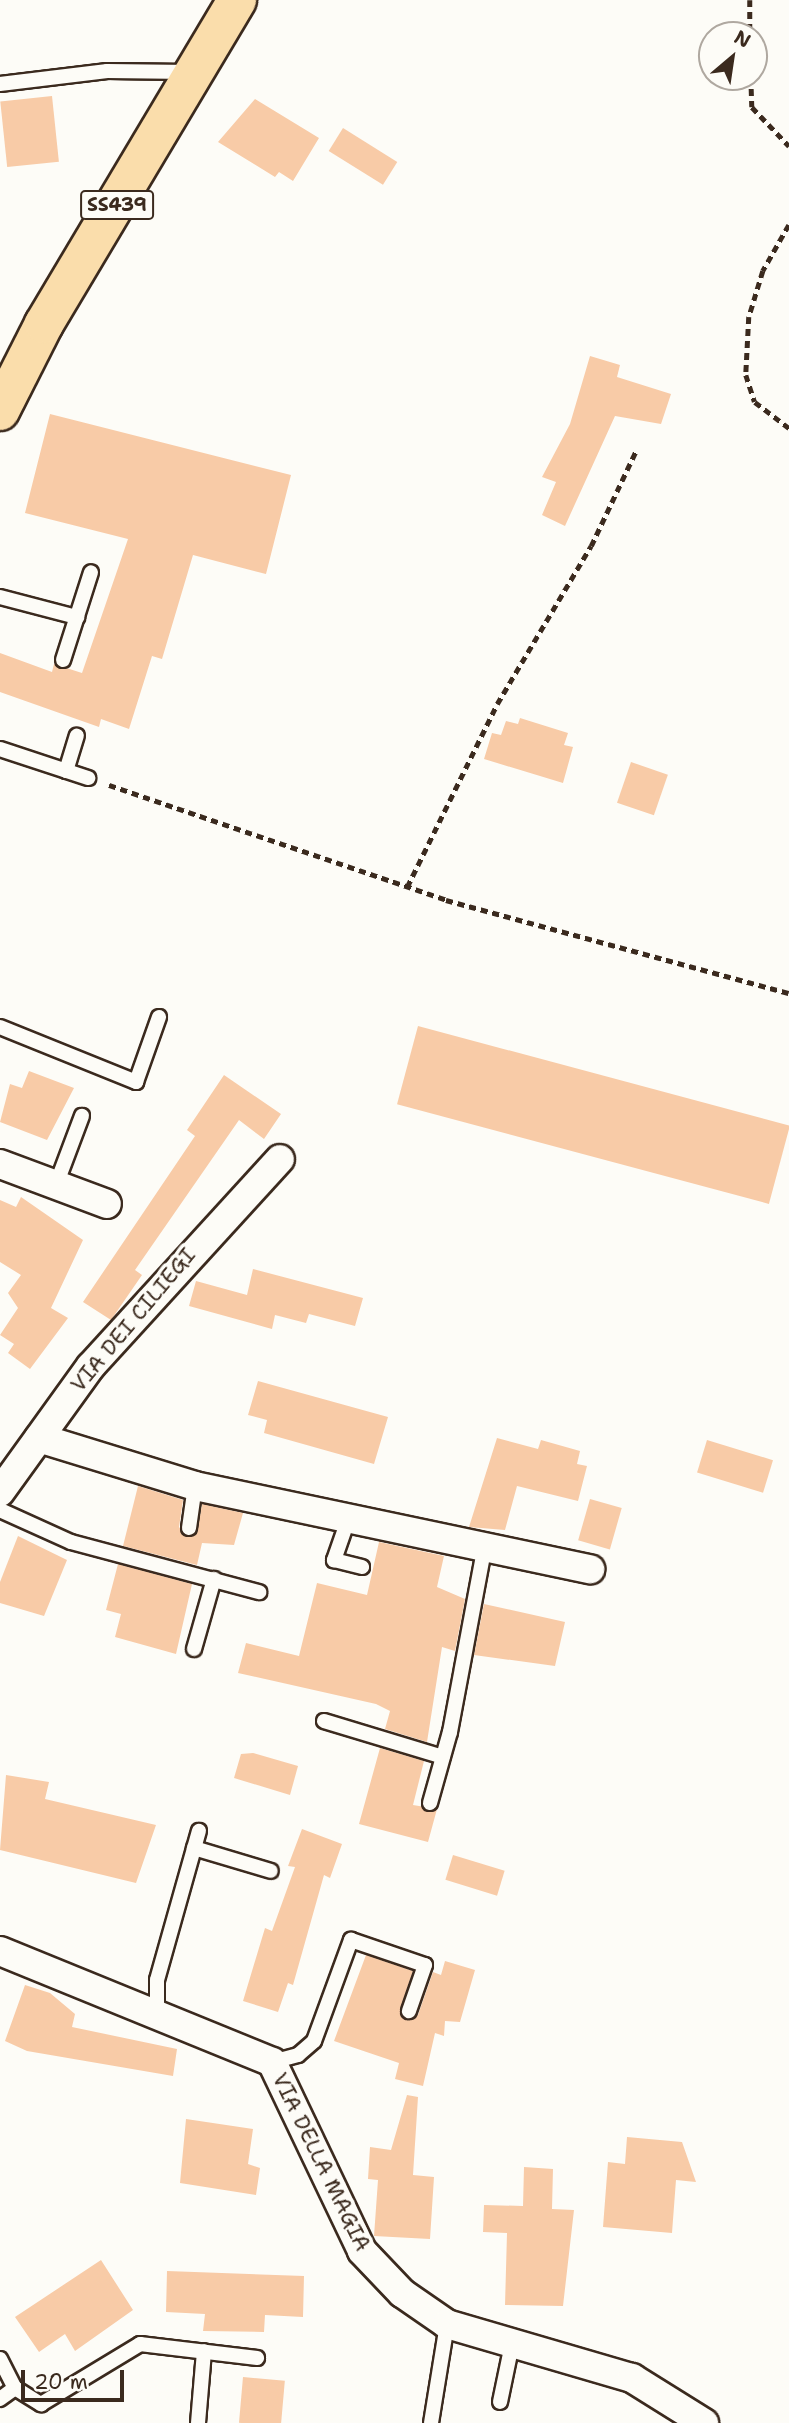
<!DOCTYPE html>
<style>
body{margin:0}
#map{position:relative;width:789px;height:2423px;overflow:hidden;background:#fdfcf7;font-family:"Shantell Sans",sans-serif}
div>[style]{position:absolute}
.building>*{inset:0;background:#f8cba7;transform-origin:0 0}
.path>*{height:4.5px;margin-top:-2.25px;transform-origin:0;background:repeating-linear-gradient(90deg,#3b2a1e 0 7px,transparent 0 12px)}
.roads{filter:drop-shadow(2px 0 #3b2a1e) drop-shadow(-2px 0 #3b2a1e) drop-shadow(0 2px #3b2a1e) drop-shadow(0 -2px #3b2a1e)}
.lane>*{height:14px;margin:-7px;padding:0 7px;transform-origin:7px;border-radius:7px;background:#fdfcf7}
.street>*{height:28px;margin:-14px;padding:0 14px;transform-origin:14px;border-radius:14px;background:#fdfcf7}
.primary>*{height:38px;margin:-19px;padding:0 19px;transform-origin:19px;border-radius:19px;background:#faddab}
span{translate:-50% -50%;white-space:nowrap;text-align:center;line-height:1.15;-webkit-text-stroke:7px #fdfcf7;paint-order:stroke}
.shield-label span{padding:2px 5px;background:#fdfcf7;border:2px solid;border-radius:5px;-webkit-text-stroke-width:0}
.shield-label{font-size:19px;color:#3b2a1e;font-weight:700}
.street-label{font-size:21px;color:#3b2a1e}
.north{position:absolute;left:698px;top:21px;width:70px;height:70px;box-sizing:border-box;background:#fdfcf7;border:2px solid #afa8a0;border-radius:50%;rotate:29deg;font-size:19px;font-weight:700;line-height:28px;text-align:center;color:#3b2a1e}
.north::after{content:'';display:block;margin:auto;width:24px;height:32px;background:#3b2a1e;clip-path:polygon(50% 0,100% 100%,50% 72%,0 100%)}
.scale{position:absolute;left:21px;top:2370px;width:103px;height:32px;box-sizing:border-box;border:4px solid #3b2a1e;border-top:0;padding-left:9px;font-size:21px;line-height:24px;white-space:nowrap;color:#3b2a1e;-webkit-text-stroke:5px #fdfcf7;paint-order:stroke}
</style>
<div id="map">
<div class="building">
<i style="left:52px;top:96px;width:66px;height:52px;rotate:84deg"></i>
<i style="clip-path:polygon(255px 99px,319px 138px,293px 181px,279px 172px,275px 177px,218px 142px)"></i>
<i style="left:343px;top:128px;width:64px;height:27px;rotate:32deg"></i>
<i style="clip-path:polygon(590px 356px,620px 365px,617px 377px,671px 394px,661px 424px,615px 416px,565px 526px,542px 515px,556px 482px,542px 477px,570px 424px)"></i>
<i style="clip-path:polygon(50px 414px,291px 475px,266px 574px,193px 555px,162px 659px,152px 656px,129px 729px,101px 719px,99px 727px,0 692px,0 653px,52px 672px,54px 664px,82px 673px,128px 539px,25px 513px)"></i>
<i style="clip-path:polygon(520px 718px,568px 733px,564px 745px,573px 747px,563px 783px,484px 759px,492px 733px,501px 735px,506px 721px,518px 724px)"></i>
<i style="left:631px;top:762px;width:39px;height:43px;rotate:19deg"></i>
<i style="left:418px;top:1026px;width:385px;height:81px;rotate:15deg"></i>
<i style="clip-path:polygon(29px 1071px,74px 1088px,47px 1140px,0 1122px,10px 1084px,22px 1088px)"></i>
<i style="clip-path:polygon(224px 1075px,281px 1114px,264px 1139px,239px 1120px,135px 1270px,142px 1275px,111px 1320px,83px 1302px,195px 1136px,187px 1130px)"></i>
<i style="clip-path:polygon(21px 1197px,83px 1240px,51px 1308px,68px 1318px,30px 1369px,8px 1353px,14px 1344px,0 1335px,18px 1308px,8px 1293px,21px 1275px,0 1262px,0 1200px,16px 1207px)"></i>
<i style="clip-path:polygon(253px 1269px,363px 1298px,355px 1326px,309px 1314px,306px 1323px,275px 1315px,272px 1329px,189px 1306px,196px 1281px,247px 1295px)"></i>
<i style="clip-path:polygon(258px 1381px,388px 1417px,374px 1464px,264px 1433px,267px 1420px,248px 1415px)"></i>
<i style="clip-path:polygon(497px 1438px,538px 1449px,541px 1440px,580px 1451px,577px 1464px,587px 1466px,578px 1501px,517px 1486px,505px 1530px,469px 1527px)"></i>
<i style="left:707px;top:1440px;width:69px;height:34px;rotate:17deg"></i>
<i style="clip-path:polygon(138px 1486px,183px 1500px,179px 1527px,187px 1537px,197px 1533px,202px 1504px,243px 1513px,234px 1545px,202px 1543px,197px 1565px,123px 1546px)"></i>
<i style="left:590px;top:1499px;width:33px;height:43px;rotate:16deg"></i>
<i style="clip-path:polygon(18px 1536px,67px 1560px,44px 1616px,0 1603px,0 1582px)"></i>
<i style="clip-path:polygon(379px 1542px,444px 1556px,437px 1587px,465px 1599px,455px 1651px,442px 1647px,427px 1742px,385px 1729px,390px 1711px,376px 1704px,238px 1673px,246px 1643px,299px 1656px,317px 1583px,367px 1595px)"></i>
<i style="clip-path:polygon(118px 1564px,192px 1584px,176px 1654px,115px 1637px,121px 1614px,106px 1610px)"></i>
<i style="clip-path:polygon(484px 1604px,565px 1622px,555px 1666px,474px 1655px)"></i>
<i style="clip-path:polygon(380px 1748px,424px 1761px,413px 1805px,437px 1809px,428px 1842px,359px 1824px)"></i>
<i style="clip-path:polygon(253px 1753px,298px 1766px,290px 1795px,234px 1778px,241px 1754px)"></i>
<i style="clip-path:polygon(6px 1775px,49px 1782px,45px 1799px,156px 1825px,136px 1883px,0 1850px)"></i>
<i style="clip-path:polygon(302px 1829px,342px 1844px,330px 1878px,324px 1875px,293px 1985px,288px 1983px,278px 2012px,243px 2001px,265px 1928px,272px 1931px,295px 1867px,288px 1866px)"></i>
<i style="left:453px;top:1855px;width:54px;height:26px;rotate:17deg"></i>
<i style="clip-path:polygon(366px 1955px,413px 1971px,400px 2009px,407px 2020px,418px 2015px,433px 1972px,441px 1975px,445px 1961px,475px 1970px,460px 2022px,445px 2021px,444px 2036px,435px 2033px,423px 2086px,395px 2079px,399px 2063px,334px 2041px)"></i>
<i style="clip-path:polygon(25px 1985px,50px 1993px,75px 2014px,72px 2027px,177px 2049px,173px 2076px,27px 2051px,5px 2041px)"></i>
<i style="clip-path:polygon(407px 2095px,418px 2097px,413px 2175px,434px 2177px,430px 2239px,374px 2236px,378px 2180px,368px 2179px,370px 2147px,391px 2150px)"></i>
<i style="clip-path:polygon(186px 2119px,253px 2129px,248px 2164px,260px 2168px,256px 2195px,180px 2183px)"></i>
<i style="clip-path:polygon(627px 2137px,682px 2142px,696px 2182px,676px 2180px,672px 2233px,603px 2227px,608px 2162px,625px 2164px)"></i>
<i style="clip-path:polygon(524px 2167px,553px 2169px,552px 2209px,574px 2210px,563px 2306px,505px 2305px,507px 2233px,483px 2232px,484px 2205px,523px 2206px)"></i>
<i style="clip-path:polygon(101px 2260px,133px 2310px,75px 2351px,65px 2334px,39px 2352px,15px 2317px)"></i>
<i style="clip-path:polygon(167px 2271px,304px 2276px,303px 2317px,265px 2315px,264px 2332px,203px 2331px,205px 2314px,166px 2312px)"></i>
<i style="left:243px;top:2377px;width:42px;height:46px;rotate:5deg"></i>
</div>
<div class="path">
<i style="left:750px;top:0;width:35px;rotate:90deg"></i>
<i style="left:751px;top:77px;width:30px;rotate:88deg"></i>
<i style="left:752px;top:107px;width:54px;rotate:46.5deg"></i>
<i style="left:789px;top:225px;width:53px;rotate:119.5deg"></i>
<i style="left:763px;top:271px;width:48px;rotate:106.9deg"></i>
<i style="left:749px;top:317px;width:58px;rotate:93deg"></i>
<i style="left:746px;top:375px;width:28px;rotate:72deg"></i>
<i style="left:755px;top:402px;width:43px;rotate:37.4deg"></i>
<i style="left:109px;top:785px;width:356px;rotate:18.8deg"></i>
<i style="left:446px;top:900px;width:355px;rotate:15.2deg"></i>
<i style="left:407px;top:887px;width:204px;rotate:-63.8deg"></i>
<i style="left:497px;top:704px;width:184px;rotate:-59.3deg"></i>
<i style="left:591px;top:546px;width:105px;rotate:-64.7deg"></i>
</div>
<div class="roads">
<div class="lane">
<i style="left:0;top:84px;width:108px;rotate:-6.9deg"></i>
<i style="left:107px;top:71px;width:83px;rotate:0.7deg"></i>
<i style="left:0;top:597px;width:80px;rotate:14.6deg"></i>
<i style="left:63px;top:660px;width:92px;rotate:-72.3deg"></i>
<i style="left:0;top:749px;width:93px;rotate:18.2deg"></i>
<i style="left:66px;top:771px;width:37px;rotate:-73deg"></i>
<i style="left:0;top:1027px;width:147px;rotate:22deg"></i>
<i style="left:136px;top:1082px;width:69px;rotate:-70.5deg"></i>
<i style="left:56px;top:1185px;width:74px;rotate:-69.4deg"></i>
<i style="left:0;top:1510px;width:78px;rotate:24.3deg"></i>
<i style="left:71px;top:1542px;width:195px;rotate:14.9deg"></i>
<i style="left:349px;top:1517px;width:46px;rotate:109.2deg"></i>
<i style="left:334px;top:1560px;width:29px;rotate:14deg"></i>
<i style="left:189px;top:1528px;width:42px;rotate:-81.9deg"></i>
<i style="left:194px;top:1649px;width:73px;rotate:-74.1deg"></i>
<i style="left:324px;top:1721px;width:124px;rotate:16.8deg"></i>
<i style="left:430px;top:1803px;width:74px;rotate:-74.3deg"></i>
<i style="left:450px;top:1732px;width:185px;rotate:-79.4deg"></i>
<i style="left:194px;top:1848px;width:80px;rotate:16.6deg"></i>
<i style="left:157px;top:2011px;width:31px;rotate:-90deg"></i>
<i style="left:157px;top:1980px;width:155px;rotate:-74.3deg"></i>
<i style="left:272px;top:2062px;width:27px;rotate:-15deg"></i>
<i style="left:298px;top:2055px;width:21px;rotate:-41deg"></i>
<i style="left:314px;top:2041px;width:108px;rotate:-69.9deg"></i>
<i style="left:351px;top:1940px;width:78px;rotate:18.7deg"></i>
<i style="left:425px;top:1965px;width:49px;rotate:109.2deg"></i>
<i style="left:0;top:2359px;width:33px;rotate:63deg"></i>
<i style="left:15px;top:2388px;width:19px;rotate:144deg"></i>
<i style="left:15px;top:2388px;width:31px;rotate:32deg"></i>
<i style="left:41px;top:2404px;width:116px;rotate:-31.2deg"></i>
<i style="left:140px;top:2344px;width:118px;rotate:6.8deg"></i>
<i style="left:500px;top:2402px;width:59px;rotate:-78.3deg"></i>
<i style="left:198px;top:2423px;width:72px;rotate:-85.2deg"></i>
<i style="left:431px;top:2423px;width:100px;rotate:-80.8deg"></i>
</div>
<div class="street">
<i style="left:0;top:1164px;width:114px;rotate:20.5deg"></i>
<i style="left:39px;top:1438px;width:163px;rotate:17.1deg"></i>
<i style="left:195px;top:1486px;width:404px;rotate:11.9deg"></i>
<i style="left:0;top:1492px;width:155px;rotate:-54.2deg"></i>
<i style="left:91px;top:1366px;width:280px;rotate:-47.6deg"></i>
<i style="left:0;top:1951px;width:294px;rotate:22.2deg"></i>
<i style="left:272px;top:2062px;width:209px;rotate:64.5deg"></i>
<i style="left:362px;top:2251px;width:58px;rotate:46.4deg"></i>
<i style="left:402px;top:2293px;width:55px;rotate:34.6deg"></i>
<i style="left:447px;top:2324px;width:193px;rotate:16.3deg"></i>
<i style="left:632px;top:2378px;width:85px;rotate:32deg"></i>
</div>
<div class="primary">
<i style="left:0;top:411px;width:97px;rotate:-63.2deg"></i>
<i style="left:44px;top:324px;width:377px;rotate:-59.2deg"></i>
</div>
</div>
<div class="shield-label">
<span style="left:117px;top:205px">SS439</span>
</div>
<div class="street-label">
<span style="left:133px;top:1320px;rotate:-50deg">VIA DEI CILIEGI</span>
<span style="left:321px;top:2162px;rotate:64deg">VIA DELLA MAGIA</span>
</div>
<div class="north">N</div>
<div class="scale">20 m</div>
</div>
